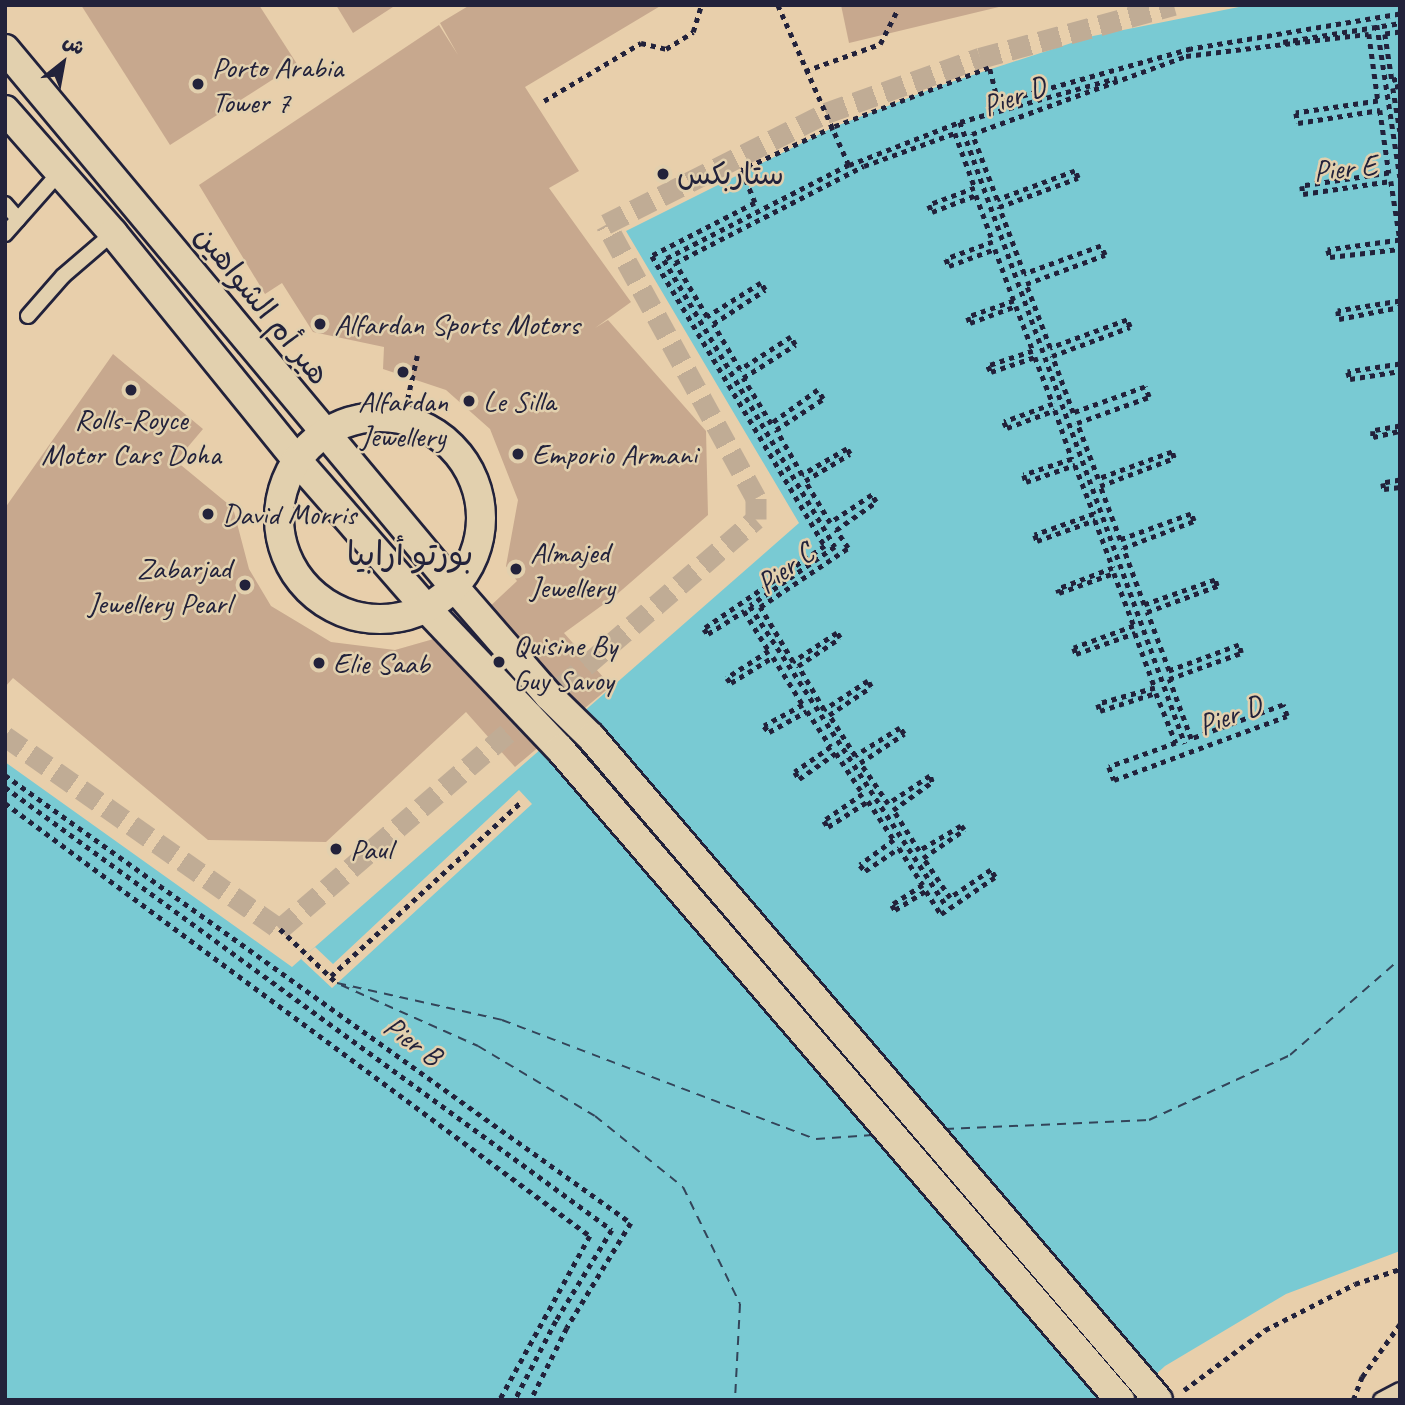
<!DOCTYPE html>
<meta charset="utf-8">
<style>
body{margin:0}
#map{position:relative;width:1405px;height:1405px;overflow:hidden;background:#e8cfab;font-family:Caveat,"Playpen Sans Arabic",sans-serif}
div>[style]{position:absolute}
.water>*{inset:0;background:#79cad3}
.pier>*{inset:0;background:#e8cfab}
.ferry>*{height:2px;margin-top:-1px;transform-origin:0;background:repeating-linear-gradient(90deg,#334459 0 9px,transparent 0 16px)}
.building>*{inset:0;background:#c7a88e}
.pedestrian-tunnel>*{height:21px;margin-top:-10.5px;transform-origin:0;background:repeating-linear-gradient(90deg,#c0ac95 0 21px,transparent 0 31px)}
.path>*{height:4.5px;margin-top:-2.25px;transform-origin:0;background:repeating-linear-gradient(90deg,#22223b 0 5px,transparent 0 10px)}
.roads{filter:drop-shadow(2px 0 #22223b) drop-shadow(-2px 0 #22223b) drop-shadow(0 2px #22223b) drop-shadow(0 -2px #22223b)}
.service>*{height:14px;margin:-7px;padding:0 7px;transform-origin:7px;border-radius:7px;background:#e2d0ae}
.minor>*{height:28px;margin:-14px;padding:0 14px;transform-origin:14px;border-radius:14px;background:#e2d0ae}
.minor>.ring{margin:-14px;padding:0;box-sizing:content-box;background:none;border:28px solid #e2d0ae;border-radius:50%}
.dots>*{width:19px;height:19px;translate:-50% -50%;box-sizing:border-box;border:4px solid #e2d0ae;border-radius:50%}
span{translate:-50% -50%;white-space:nowrap;text-align:center;line-height:1.15;-webkit-text-stroke:5px #e2d0ae;paint-order:stroke}
.poi-label{font-size:30px;color:#22223b}
.left{translate:0 -50%;text-align:left}
.right{translate:-100% -50%;text-align:right}
.street-label{font-size:30px;color:#22223b}
.quarter-label{font-size:33px;color:#22223b}
.frame{position:absolute;inset:0;border:7px solid #22223b;pointer-events:none}
.north{position:absolute;left:28px;top:28px;width:70px;height:70px;-webkit-text-stroke:5px #e2d0ae;paint-order:stroke;rotate:31deg;font-size:19px;font-weight:700;line-height:28px;text-align:center;color:#22223b}
.north::after{content:'';display:block;margin:auto;width:24px;height:32px;background:#22223b;clip-path:polygon(50% 0,100% 100%,50% 72%,0 100%)}
</style>
<div id="map">
<div class="water">
<i style="clip-path:polygon(1249px 5px,1400px 5px,1400px 1251px,1286px 1294px,1165px 1366px,1128px 1400px,5px 1400px,5px 762px,292px 967px,799px 523px,626px 231px,834px 127px,939px 86px,1093px 36px)"></i>
</div>
<div class="pier">
<i style="clip-path:polygon(519px 790px,532px 804px,332px 988px,301px 959px,315px 947px,333px 964px)"></i>
</div>
<div class="ferry">
<i style="left:337px;top:983px;width:169px;rotate:12.6deg"></i>
<i style="left:502px;top:1020px;width:336px;rotate:20.8deg"></i>
<i style="left:816px;top:1139px;width:57px;rotate:-4deg"></i>
<i style="left:341px;top:985px;width:150px;rotate:24deg"></i>
<i style="left:478px;top:1046px;width:136px;rotate:30.9deg"></i>
<i style="left:595px;top:1116px;width:113px;rotate:38.9deg"></i>
<i style="left:683px;top:1187px;width:130px;rotate:64deg"></i>
<i style="left:740px;top:1304px;width:96px;rotate:93deg"></i>
<i style="left:945px;top:1129px;width:204px;rotate:-2.5deg"></i>
<i style="left:1149px;top:1120px;width:155px;rotate:-24.7deg"></i>
<i style="left:1290px;top:1055px;width:146px;rotate:-41.1deg"></i>
</div>
<div class="building">
<i style="clip-path:polygon(81px 5px,259px 5px,297px 64px,170px 145px)"></i>
<i style="clip-path:polygon(336px 5px,396px 5px,353px 33px)"></i>
<i style="clip-path:polygon(470px 5px,662px 5px,525px 87px,579px 171px,549px 188px,631px 302px,595px 328px,608px 320px,706px 431px,708px 515px,615px 596px,564px 633px,611px 686px,515px 767px,466px 712px,326px 842px,208px 840px,13px 678px,5px 687px,5px 508px,113px 354px,203px 429px,176px 461px,233px 508px,249px 569px,271px 606px,331px 642px,395px 650px,444px 636px,450px 644px,517px 581px,506px 566px,518px 500px,490px 429px,446px 390px,383px 369px,384px 347px,313px 332px,282px 283px,265px 294px,199px 185px,439px 25px,458px 55px,440px 23px)"></i>
<i style="clip-path:polygon(841px 5px,1003px 5px,1003px 6px,849px 43px)"></i>
</div>
<div class="pedestrian-tunnel">
<i style="left:5px;top:736px;width:336px;rotate:35.1deg"></i>
<i style="left:280px;top:929px;width:628px;rotate:-40.74deg"></i>
<i style="left:756px;top:519px;width:21px;rotate:-90deg"></i>
<i style="left:756px;top:498px;width:312px;rotate:-118.7deg"></i>
<i style="left:606px;top:224px;width:246px;rotate:-26.8deg"></i>
<i style="left:826px;top:113px;width:164px;rotate:-19.7deg"></i>
<i style="left:980px;top:58px;width:201px;rotate:-15.3deg"></i>
</div>
<div class="path">
<i style="left:778px;top:5px;width:175px;rotate:66.1deg"></i>
<i style="left:849px;top:165px;width:208px;rotate:152.8deg"></i>
<i style="left:664px;top:260px;width:334px;rotate:59.2deg"></i>
<i style="left:835px;top:547px;width:103px;rotate:145.2deg"></i>
<i style="left:750px;top:606px;width:358px;rotate:56.8deg"></i>
<i style="left:1400px;top:14px;width:212px;rotate:170.5deg"></i>
<i style="left:1191px;top:49px;width:200px;rotate:164.4deg"></i>
<i style="left:998px;top:103px;width:36px;rotate:-104deg"></i>
<i style="left:989px;top:68px;width:166px;rotate:159.2deg"></i>
<i style="left:834px;top:127px;width:102px;rotate:154.9deg"></i>
<i style="left:742px;top:170px;width:35px;rotate:68deg"></i>
<i style="left:755px;top:203px;width:116px;rotate:152.8deg"></i>
<i style="left:652px;top:256px;width:338px;rotate:59.2deg"></i>
<i style="left:825px;top:546px;width:147px;rotate:145.6deg"></i>
<i style="left:704px;top:629px;width:6px;rotate:51deg"></i>
<i style="left:708px;top:634px;width:43px;rotate:-32.6deg"></i>
<i style="left:744px;top:611px;width:47px;rotate:58deg"></i>
<i style="left:769px;top:651px;width:50px;rotate:147.3deg"></i>
<i style="left:727px;top:678px;width:6px;rotate:51deg"></i>
<i style="left:731px;top:683px;width:49px;rotate:-31.8deg"></i>
<i style="left:773px;top:657px;width:57px;rotate:58deg"></i>
<i style="left:803px;top:705px;width:44px;rotate:151.7deg"></i>
<i style="left:764px;top:726px;width:8px;rotate:50deg"></i>
<i style="left:769px;top:732px;width:43px;rotate:-28.9deg"></i>
<i style="left:807px;top:711px;width:43px;rotate:56.3deg"></i>
<i style="left:831px;top:747px;width:44px;rotate:145.2deg"></i>
<i style="left:795px;top:772px;width:8px;rotate:60deg"></i>
<i style="left:799px;top:779px;width:45px;rotate:-35.1deg"></i>
<i style="left:836px;top:753px;width:49px;rotate:56.6deg"></i>
<i style="left:863px;top:794px;width:47px;rotate:145.3deg"></i>
<i style="left:824px;top:821px;width:7px;rotate:56deg"></i>
<i style="left:828px;top:827px;width:48px;rotate:-33deg"></i>
<i style="left:868px;top:801px;width:47px;rotate:56.3deg"></i>
<i style="left:894px;top:840px;width:42px;rotate:143.7deg"></i>
<i style="left:860px;top:865px;width:8px;rotate:50deg"></i>
<i style="left:865px;top:871px;width:41px;rotate:-34.1deg"></i>
<i style="left:899px;top:848px;width:44px;rotate:57deg"></i>
<i style="left:923px;top:885px;width:37px;rotate:147deg"></i>
<i style="left:892px;top:905px;width:6px;rotate:59deg"></i>
<i style="left:895px;top:910px;width:36px;rotate:-32deg"></i>
<i style="left:926px;top:891px;width:27px;rotate:57deg"></i>
<i style="left:941px;top:914px;width:65px;rotate:-34.4deg"></i>
<i style="left:995px;top:877px;width:8px;rotate:-120deg"></i>
<i style="left:991px;top:870px;width:50px;rotate:145.7deg"></i>
<i style="left:950px;top:898px;width:48px;rotate:-124deg"></i>
<i style="left:923px;top:858px;width:50px;rotate:-34.3deg"></i>
<i style="left:964px;top:830px;width:5px;rotate:-127deg"></i>
<i style="left:961px;top:826px;width:49px;rotate:149.2deg"></i>
<i style="left:919px;top:851px;width:49px;rotate:-122.4deg"></i>
<i style="left:893px;top:810px;width:48px;rotate:-35.7deg"></i>
<i style="left:932px;top:782px;width:6px;rotate:-108deg"></i>
<i style="left:930px;top:776px;width:50px;rotate:146.3deg"></i>
<i style="left:888px;top:804px;width:50px;rotate:-124.3deg"></i>
<i style="left:860px;top:763px;width:53px;rotate:-33.4deg"></i>
<i style="left:904px;top:734px;width:7px;rotate:-124deg"></i>
<i style="left:900px;top:728px;width:53px;rotate:148.1deg"></i>
<i style="left:855px;top:756px;width:49px;rotate:-122.4deg"></i>
<i style="left:829px;top:715px;width:50px;rotate:-33.7deg"></i>
<i style="left:871px;top:687px;width:7px;rotate:-117deg"></i>
<i style="left:868px;top:681px;width:53px;rotate:146.6deg"></i>
<i style="left:824px;top:710px;width:51px;rotate:-120.6deg"></i>
<i style="left:798px;top:666px;width:50px;rotate:-33.7deg"></i>
<i style="left:840px;top:638px;width:6px;rotate:-121deg"></i>
<i style="left:837px;top:633px;width:53px;rotate:146.6deg"></i>
<i style="left:793px;top:662px;width:64px;rotate:-121deg"></i>
<i style="left:760px;top:607px;width:106px;rotate:-33.8deg"></i>
<i style="left:848px;top:548px;width:22px;rotate:-124deg"></i>
<i style="left:836px;top:530px;width:49px;rotate:-35deg"></i>
<i style="left:876px;top:502px;width:8px;rotate:-120deg"></i>
<i style="left:872px;top:495px;width:50px;rotate:146.3deg"></i>
<i style="left:830px;top:523px;width:49px;rotate:-120.8deg"></i>
<i style="left:805px;top:481px;width:52px;rotate:-31deg"></i>
<i style="left:850px;top:454px;width:6px;rotate:-121deg"></i>
<i style="left:847px;top:449px;width:52px;rotate:150deg"></i>
<i style="left:802px;top:475px;width:52px;rotate:-120deg"></i>
<i style="left:776px;top:430px;width:56px;rotate:-33.4deg"></i>
<i style="left:823px;top:399px;width:10px;rotate:-119deg"></i>
<i style="left:818px;top:390px;width:58px;rotate:144.1deg"></i>
<i style="left:771px;top:424px;width:54px;rotate:-121.3deg"></i>
<i style="left:743px;top:378px;width:62px;rotate:-32.4deg"></i>
<i style="left:795px;top:345px;width:9px;rotate:-117deg"></i>
<i style="left:791px;top:337px;width:61px;rotate:147.1deg"></i>
<i style="left:740px;top:370px;width:53px;rotate:-120.4deg"></i>
<i style="left:713px;top:324px;width:62px;rotate:-33.2deg"></i>
<i style="left:765px;top:290px;width:8px;rotate:-120deg"></i>
<i style="left:761px;top:283px;width:64px;rotate:147.8deg"></i>
<i style="left:707px;top:317px;width:63px;rotate:-120.7deg"></i>
<i style="left:675px;top:263px;width:212px;rotate:-27.2deg"></i>
<i style="left:864px;top:166px;width:97px;rotate:-19.9deg"></i>
<i style="left:955px;top:133px;width:59px;rotate:70deg"></i>
<i style="left:975px;top:188px;width:49px;rotate:159.7deg"></i>
<i style="left:929px;top:205px;width:8px;rotate:67deg"></i>
<i style="left:932px;top:212px;width:47px;rotate:-21.1deg"></i>
<i style="left:976px;top:195px;width:50px;rotate:70.1deg"></i>
<i style="left:993px;top:242px;width:50px;rotate:160.1deg"></i>
<i style="left:946px;top:259px;width:8px;rotate:67deg"></i>
<i style="left:949px;top:266px;width:49px;rotate:-20.3deg"></i>
<i style="left:995px;top:249px;width:55px;rotate:69.9deg"></i>
<i style="left:1014px;top:301px;width:49px;rotate:160.8deg"></i>
<i style="left:968px;top:317px;width:6px;rotate:72deg"></i>
<i style="left:970px;top:323px;width:49px;rotate:-20.3deg"></i>
<i style="left:1016px;top:306px;width:48px;rotate:69.3deg"></i>
<i style="left:1033px;top:351px;width:47px;rotate:161.6deg"></i>
<i style="left:988px;top:366px;width:7px;rotate:63deg"></i>
<i style="left:991px;top:372px;width:46px;rotate:-18.8deg"></i>
<i style="left:1035px;top:357px;width:50px;rotate:69deg"></i>
<i style="left:1053px;top:404px;width:52px;rotate:159.8deg"></i>
<i style="left:1004px;top:422px;width:7px;rotate:63deg"></i>
<i style="left:1007px;top:428px;width:51px;rotate:-20.6deg"></i>
<i style="left:1055px;top:410px;width:52px;rotate:70.9deg"></i>
<i style="left:1072px;top:459px;width:51px;rotate:161.6deg"></i>
<i style="left:1024px;top:475px;width:7px;rotate:74deg"></i>
<i style="left:1026px;top:482px;width:52px;rotate:-19.1deg"></i>
<i style="left:1075px;top:465px;width:53px;rotate:68.8deg"></i>
<i style="left:1094px;top:514px;width:63px;rotate:160.4deg"></i>
<i style="left:1035px;top:535px;width:6px;rotate:72deg"></i>
<i style="left:1037px;top:541px;width:62px;rotate:-19.9deg"></i>
<i style="left:1095px;top:520px;width:51px;rotate:69.4deg"></i>
<i style="left:1113px;top:568px;width:59px;rotate:159.1deg"></i>
<i style="left:1058px;top:589px;width:4px;rotate:76deg"></i>
<i style="left:1059px;top:593px;width:59px;rotate:-20deg"></i>
<i style="left:1114px;top:573px;width:57px;rotate:69.3deg"></i>
<i style="left:1134px;top:626px;width:64px;rotate:159.9deg"></i>
<i style="left:1074px;top:648px;width:6px;rotate:72deg"></i>
<i style="left:1076px;top:654px;width:63px;rotate:-19.6deg"></i>
<i style="left:1135px;top:633px;width:59px;rotate:70deg"></i>
<i style="left:1155px;top:688px;width:59px;rotate:164.3deg"></i>
<i style="left:1098px;top:704px;width:7px;rotate:74deg"></i>
<i style="left:1100px;top:711px;width:59px;rotate:-17.8deg"></i>
<i style="left:1156px;top:693px;width:54px;rotate:68.2deg"></i>
<i style="left:1176px;top:743px;width:71px;rotate:160.3deg"></i>
<i style="left:1109px;top:767px;width:14px;rotate:69deg"></i>
<i style="left:1114px;top:780px;width:184px;rotate:-20.3deg"></i>
<i style="left:1287px;top:716px;width:12px;rotate:-110deg"></i>
<i style="left:1283px;top:705px;width:98px;rotate:159.7deg"></i>
<i style="left:1191px;top:739px;width:64px;rotate:-110.1deg"></i>
<i style="left:1169px;top:679px;width:77px;rotate:-19.9deg"></i>
<i style="left:1241px;top:653px;width:8px;rotate:-104deg"></i>
<i style="left:1239px;top:645px;width:75px;rotate:159.6deg"></i>
<i style="left:1169px;top:671px;width:63px;rotate:-110.4deg"></i>
<i style="left:1147px;top:612px;width:75px;rotate:-20.4deg"></i>
<i style="left:1217px;top:586px;width:6px;rotate:-108deg"></i>
<i style="left:1215px;top:580px;width:75px;rotate:160.6deg"></i>
<i style="left:1144px;top:605px;width:61px;rotate:-110.2deg"></i>
<i style="left:1123px;top:548px;width:76px;rotate:-20.8deg"></i>
<i style="left:1194px;top:521px;width:8px;rotate:-113deg"></i>
<i style="left:1191px;top:514px;width:76px;rotate:159.9deg"></i>
<i style="left:1120px;top:540px;width:58px;rotate:-110.3deg"></i>
<i style="left:1100px;top:486px;width:79px;rotate:-20.7deg"></i>
<i style="left:1174px;top:458px;width:6px;rotate:-108deg"></i>
<i style="left:1172px;top:452px;width:79px;rotate:160deg"></i>
<i style="left:1098px;top:479px;width:60px;rotate:-110.6deg"></i>
<i style="left:1077px;top:423px;width:77px;rotate:-19.9deg"></i>
<i style="left:1149px;top:397px;width:11px;rotate:-112deg"></i>
<i style="left:1145px;top:387px;width:77px;rotate:160.1deg"></i>
<i style="left:1073px;top:413px;width:61px;rotate:-110.2deg"></i>
<i style="left:1052px;top:356px;width:83px;rotate:-20.4deg"></i>
<i style="left:1130px;top:327px;width:8px;rotate:-113deg"></i>
<i style="left:1127px;top:320px;width:82px;rotate:160deg"></i>
<i style="left:1050px;top:348px;width:68px;rotate:-110.6deg"></i>
<i style="left:1026px;top:284px;width:84px;rotate:-20.2deg"></i>
<i style="left:1105px;top:255px;width:10px;rotate:-114deg"></i>
<i style="left:1101px;top:246px;width:82px;rotate:160deg"></i>
<i style="left:1024px;top:274px;width:72px;rotate:-110.5deg"></i>
<i style="left:999px;top:207px;width:84px;rotate:-20.2deg"></i>
<i style="left:1078px;top:178px;width:8px;rotate:-113deg"></i>
<i style="left:1075px;top:171px;width:83px;rotate:159.6deg"></i>
<i style="left:997px;top:200px;width:71px;rotate:-110.7deg"></i>
<i style="left:972px;top:134px;width:228px;rotate:-20deg"></i>
<i style="left:1186px;top:56px;width:184px;rotate:-6.9deg"></i>
<i style="left:1369px;top:34px;width:68px;rotate:82.3deg"></i>
<i style="left:1378px;top:101px;width:83px;rotate:171.7deg"></i>
<i style="left:1296px;top:113px;width:10px;rotate:79deg"></i>
<i style="left:1298px;top:123px;width:83px;rotate:-9deg"></i>
<i style="left:1380px;top:110px;width:64px;rotate:81.9deg"></i>
<i style="left:1389px;top:173px;width:88px;rotate:171.5deg"></i>
<i style="left:1302px;top:186px;width:8px;rotate:83deg"></i>
<i style="left:1303px;top:194px;width:89px;rotate:-8.4deg"></i>
<i style="left:1391px;top:181px;width:60px;rotate:81.3deg"></i>
<i style="left:1400px;top:240px;width:73px;rotate:172.1deg"></i>
<i style="left:1328px;top:250px;width:7px;rotate:74deg"></i>
<i style="left:1330px;top:257px;width:70px;rotate:-6.5deg"></i>
<i style="left:1377px;top:25px;width:154px;rotate:81.4deg"></i>
<i style="left:1400px;top:32px;width:15px;rotate:172deg"></i>
<i style="left:1385px;top:34px;width:47px;rotate:81.3deg"></i>
<i style="left:1392px;top:80px;width:8px;rotate:-14deg"></i>
<i style="left:1283px;top:42px;width:119px;rotate:-9.2deg"></i>
<i style="left:805px;top:71px;width:80px;rotate:-19.8deg"></i>
<i style="left:880px;top:44px;width:36px;rotate:-63deg"></i>
<i style="left:1400px;top:86px;width:7px;rotate:164deg"></i>
<i style="left:1393px;top:88px;width:44px;rotate:80.8deg"></i>
<i style="left:544px;top:101px;width:113px;rotate:-30.9deg"></i>
<i style="left:641px;top:43px;width:26px;rotate:13deg"></i>
<i style="left:666px;top:49px;width:32px;rotate:-32deg"></i>
<i style="left:693px;top:32px;width:28px;rotate:-73deg"></i>
<i style="left:960px;top:122px;width:661px;rotate:70.11deg"></i>
<i style="left:849px;top:165px;width:119px;rotate:-21.2deg"></i>
<i style="left:960px;top:122px;width:163px;rotate:-15.7deg"></i>
<i style="left:1400px;top:301px;width:63px;rotate:170.8deg"></i>
<i style="left:1338px;top:311px;width:8px;rotate:83deg"></i>
<i style="left:1339px;top:319px;width:62px;rotate:-11.1deg"></i>
<i style="left:1400px;top:364px;width:53px;rotate:171.3deg"></i>
<i style="left:1348px;top:372px;width:7px;rotate:74deg"></i>
<i style="left:1350px;top:379px;width:51px;rotate:-9.1deg"></i>
<i style="left:403px;top:419px;width:65px;rotate:-77.5deg"></i>
<i style="left:1400px;top:426px;width:27px;rotate:170deg"></i>
<i style="left:1373px;top:431px;width:6px;rotate:90deg"></i>
<i style="left:1373px;top:437px;width:28px;rotate:-13deg"></i>
<i style="left:1400px;top:480px;width:17px;rotate:170deg"></i>
<i style="left:1383px;top:483px;width:6px;rotate:81deg"></i>
<i style="left:1384px;top:489px;width:16px;rotate:-7deg"></i>
<i style="left:5px;top:775px;width:770px;rotate:35.59deg"></i>
<i style="left:631px;top:1223px;width:123px;rotate:121.4deg"></i>
<i style="left:567px;top:1328px;width:80px;rotate:116.6deg"></i>
<i style="left:5px;top:787px;width:751px;rotate:36.12deg"></i>
<i style="left:612px;top:1230px;width:107px;rotate:121.6deg"></i>
<i style="left:556px;top:1321px;width:89px;rotate:117.4deg"></i>
<i style="left:5px;top:803px;width:728px;rotate:36.51deg"></i>
<i style="left:590px;top:1236px;width:187px;rotate:118.8deg"></i>
<i style="left:280px;top:929px;width:79px;rotate:43.5deg"></i>
<i style="left:331px;top:976px;width:258px;rotate:-42.5deg"></i>
<i style="left:1184px;top:1390px;width:101px;rotate:-36.5deg"></i>
<i style="left:1265px;top:1330px;width:101px;rotate:-27.1deg"></i>
<i style="left:1355px;top:1284px;width:47px;rotate:-18.4deg"></i>
<i style="left:1353px;top:1400px;width:25px;rotate:-69deg"></i>
<i style="left:1362px;top:1377px;width:65px;rotate:-54.4deg"></i>
</div>
<div class="roads">
<div class="service">
<i style="left:5px;top:204px;width:20px;rotate:49deg"></i>
<i style="left:5px;top:234px;width:80px;rotate:-48.5deg"></i>
<i style="left:28px;top:316px;width:53px;rotate:-48.8deg"></i>
<i style="left:63px;top:276px;width:66px;rotate:-40.7deg"></i>
<i style="left:1381px;top:1400px;width:21px;rotate:-28deg"></i>
</div>
<div class="minor">
<i style="left:5px;top:49px;width:702px;rotate:50.14deg"></i>
<i style="left:455px;top:588px;width:143px;rotate:49deg"></i>
<i style="left:549px;top:696px;width:59px;rotate:44.3deg"></i>
<i style="left:591px;top:737px;width:872px;rotate:49.46deg"></i>
<i style="left:5px;top:110px;width:164px;rotate:48.7deg"></i>
<i style="left:113px;top:233px;width:291px;rotate:51deg"></i>
<i style="left:296px;top:459px;width:199px;rotate:48.9deg"></i>
<i style="left:427px;top:609px;width:193px;rotate:46.5deg"></i>
<i style="left:560px;top:749px;width:859px;rotate:49.3deg"></i>
<i class="ring" style="left:279px;top:417px;width:174px;height:174px"></i>
</div>
</div>
<div class="dots">
<i style="left:198px;top:84px;background:#22223b"></i>
<i style="left:663px;top:174px;background:#22223b"></i>
<i style="left:320px;top:324px;background:#22223b"></i>
<i style="left:403px;top:372px;background:#22223b"></i>
<i style="left:131px;top:390px;background:#22223b"></i>
<i style="left:469px;top:401px;background:#22223b"></i>
<i style="left:518px;top:454px;background:#22223b"></i>
<i style="left:208px;top:514px;background:#22223b"></i>
<i style="left:516px;top:569px;background:#22223b"></i>
<i style="left:245px;top:585px;background:#22223b"></i>
<i style="left:499px;top:662px;background:#22223b"></i>
<i style="left:319px;top:663px;background:#22223b"></i>
<i style="left:336px;top:849px;background:#22223b"></i>
</div>
<div class="poi-label">
<span class="left" style="left:212px;top:84px">Porto Arabia<br>Tower 7</span>
<span class="left" style="left:677px;top:174px">ستاربكس</span>
<span class="left" style="left:334px;top:324px">Alfardan Sports Motors</span>
<span style="left:403px;top:418px">Alfardan<br>Jewellery</span>
<span class="left" style="left:483px;top:401px">Le Silla</span>
<span style="left:131px;top:436px">Rolls-Royce<br>Motor Cars Doha</span>
<span class="left" style="left:532px;top:454px">Emporio Armani</span>
<span class="left" style="left:222px;top:514px">David Morris</span>
<span class="left" style="left:530px;top:569px">Almajed<br>Jewellery</span>
<span class="right" style="left:231px;top:585px">Zabarjad<br>Jewellery Pearl</span>
<span class="left" style="left:513px;top:662px">Quisine By<br>Guy Savoy</span>
<span class="left" style="left:333px;top:663px">Elie Saab</span>
<span class="left" style="left:350px;top:849px">Paul</span>
</div>
<div class="street-label">
<span style="left:1014px;top:96px;rotate:-20deg">Pier D</span>
<span style="left:1345px;top:168px;rotate:-6deg">Pier E</span>
<span style="left:262px;top:305px;rotate:51deg">هير أم الشواهين</span>
<span style="left:785px;top:568px;rotate:-37deg">Pier C</span>
<span style="left:1230px;top:715px;rotate:-20deg">Pier D</span>
<span style="left:413px;top:1041px;rotate:36deg">Pier B</span>
</div>
<div class="quarter-label">
<span style="left:410px;top:555px">بورتو أرابيا</span>
</div>
<div class="frame"></div>
<div class="north">ش</div>
</div>
